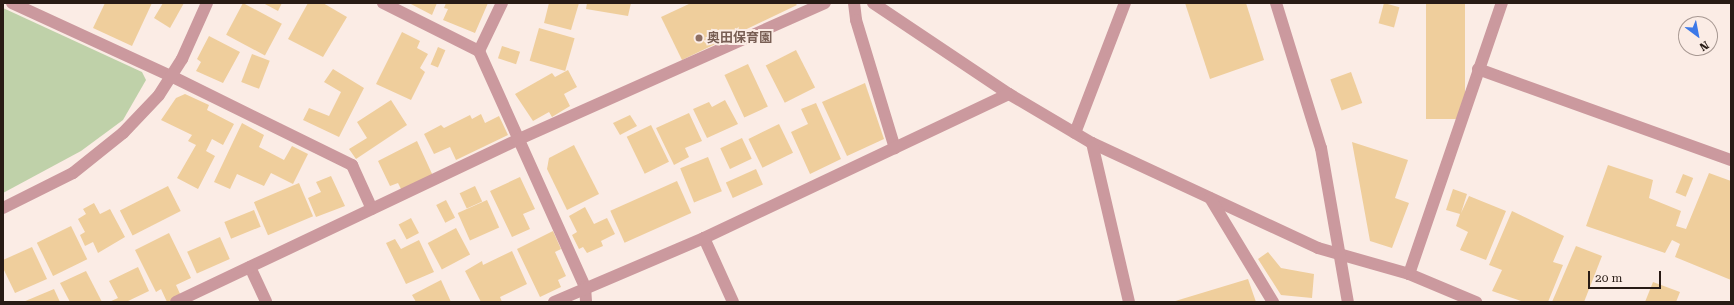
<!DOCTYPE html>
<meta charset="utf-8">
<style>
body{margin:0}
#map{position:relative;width:1734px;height:305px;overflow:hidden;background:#fbece5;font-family:"Roboto Serif","Noto Sans JP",serif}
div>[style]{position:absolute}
.green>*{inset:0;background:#bfd1a9}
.building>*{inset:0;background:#efce9c;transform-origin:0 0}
.minor>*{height:12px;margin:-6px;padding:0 6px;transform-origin:6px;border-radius:6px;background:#cb999e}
.tertiary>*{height:12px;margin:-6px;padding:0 6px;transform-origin:6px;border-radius:6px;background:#cb999e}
.dots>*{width:11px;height:11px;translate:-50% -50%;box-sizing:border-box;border:2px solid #fbece5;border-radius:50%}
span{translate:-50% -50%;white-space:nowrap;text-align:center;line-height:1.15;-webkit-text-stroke:4px #fbece5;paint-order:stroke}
.education-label{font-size:13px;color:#785e54;font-weight:700}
.left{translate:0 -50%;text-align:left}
.frame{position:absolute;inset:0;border:4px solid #281b15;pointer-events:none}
.north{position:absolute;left:1678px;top:16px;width:40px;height:40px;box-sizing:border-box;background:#fbece5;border:1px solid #a79892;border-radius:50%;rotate:148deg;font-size:11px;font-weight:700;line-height:16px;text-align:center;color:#281b15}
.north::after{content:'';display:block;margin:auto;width:14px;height:18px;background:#3d79e8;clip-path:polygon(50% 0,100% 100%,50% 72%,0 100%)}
.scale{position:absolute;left:1588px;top:271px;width:73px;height:18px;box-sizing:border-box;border:2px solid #281b15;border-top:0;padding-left:5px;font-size:12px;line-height:14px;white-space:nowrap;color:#281b15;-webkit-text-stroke:3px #fbece5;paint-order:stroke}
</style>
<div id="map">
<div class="green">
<i style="clip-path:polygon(3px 8px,142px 72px,146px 80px,123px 120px,81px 151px,3px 193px)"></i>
</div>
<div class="building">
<i style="clip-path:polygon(105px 3px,152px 3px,132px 46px,93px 28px)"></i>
<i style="clip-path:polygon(163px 3px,184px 3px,170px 28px,154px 18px)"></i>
<i style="left:243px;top:3px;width:44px;height:36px;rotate:28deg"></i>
<i style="clip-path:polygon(263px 3px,282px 3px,278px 11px)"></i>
<i style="clip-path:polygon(308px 3px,323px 3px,347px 17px,323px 57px,288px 39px)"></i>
<i style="clip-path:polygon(409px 3px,437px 3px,432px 15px)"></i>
<i style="clip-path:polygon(446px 3px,488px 3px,475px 33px,443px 20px,448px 9px,444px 8px)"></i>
<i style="clip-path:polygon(549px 3px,579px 3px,571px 30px,544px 23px)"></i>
<i style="clip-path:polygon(587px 3px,631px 3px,628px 16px,586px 9px)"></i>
<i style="clip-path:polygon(691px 3px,795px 3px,797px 5px,682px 60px,661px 17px)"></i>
<i style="clip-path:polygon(1185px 3px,1246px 3px,1264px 60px,1210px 79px)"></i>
<i style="left:1384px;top:3px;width:16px;height:21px;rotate:15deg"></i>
<i style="left:1426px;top:3px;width:39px;height:116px"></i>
<i style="left:539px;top:28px;width:37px;height:34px;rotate:16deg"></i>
<i style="clip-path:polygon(402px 32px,420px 41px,417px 48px,428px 54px,420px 68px,425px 72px,411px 100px,376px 84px)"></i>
<i style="clip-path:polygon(209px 36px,240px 52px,223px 83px,196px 71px,201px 62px,197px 59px)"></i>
<i style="left:502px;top:46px;width:19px;height:13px;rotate:18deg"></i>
<i style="left:438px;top:47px;width:8px;height:19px;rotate:23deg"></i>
<i style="left:796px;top:50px;width:42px;height:34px;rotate:63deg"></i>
<i style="left:252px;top:54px;width:19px;height:30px;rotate:21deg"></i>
<i style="left:748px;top:64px;width:47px;height:26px;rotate:65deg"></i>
<i style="clip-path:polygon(333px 69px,364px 88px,339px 137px,303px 120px,309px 108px,329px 116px,341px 92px,324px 82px)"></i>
<i style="clip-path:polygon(568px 70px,577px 87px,564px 94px,570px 106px,552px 117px,549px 112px,533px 121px,515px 94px,552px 73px,555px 77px)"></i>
<i style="left:1351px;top:72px;width:33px;height:22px;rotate:70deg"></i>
<i style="clip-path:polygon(865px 83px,884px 139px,847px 156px,822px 102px)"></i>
<i style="clip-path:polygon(185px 94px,209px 105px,207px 110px,234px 124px,223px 145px,212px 139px,206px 151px,215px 156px,198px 189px,177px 178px,196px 145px,188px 141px,192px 135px,161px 120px,176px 98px)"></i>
<i style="clip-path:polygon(391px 100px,407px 125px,356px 159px,349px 149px,367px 138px,357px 122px)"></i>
<i style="clip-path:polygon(725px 100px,738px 124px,707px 138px,693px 109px,709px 102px,712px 107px)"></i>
<i style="clip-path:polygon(816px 103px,841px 159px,810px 174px,791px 132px,808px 124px,801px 109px)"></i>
<i style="clip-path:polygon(689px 113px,702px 141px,685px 148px,689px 157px,674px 165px,656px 128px)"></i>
<i style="clip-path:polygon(481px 114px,485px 123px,499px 116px,508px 135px,456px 160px,450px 147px,434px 154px,424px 134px,441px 125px,444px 128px,470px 115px,472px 119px)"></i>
<i style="clip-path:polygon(630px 115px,637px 126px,620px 135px,613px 123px)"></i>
<i style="clip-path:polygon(242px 123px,264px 135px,259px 147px,284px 160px,292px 146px,308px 154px,293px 184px,271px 173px,264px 186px,237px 174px,230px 189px,214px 182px)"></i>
<i style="left:779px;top:124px;width:32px;height:34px;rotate:64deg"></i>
<i style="left:651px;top:125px;width:41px;height:27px;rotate:64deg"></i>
<i style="left:742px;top:138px;width:23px;height:24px;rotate:65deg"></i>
<i style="clip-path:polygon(417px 141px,433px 176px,402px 191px,398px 183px,390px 186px,378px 161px)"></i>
<i style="clip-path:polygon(1352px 142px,1408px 160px,1395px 198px,1409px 203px,1392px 248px,1370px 241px)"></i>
<i style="clip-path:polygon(574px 145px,599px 194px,567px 210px,547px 169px,549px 158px)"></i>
<i style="left:708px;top:157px;width:37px;height:30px;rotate:68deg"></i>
<i style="clip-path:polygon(1608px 165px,1653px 180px,1649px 198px,1681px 211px,1676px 226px,1686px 229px,1709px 173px,1731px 181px,1731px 280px,1675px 257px,1680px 244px,1672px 240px,1665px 253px,1586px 226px)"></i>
<i style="left:756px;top:169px;width:17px;height:33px;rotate:66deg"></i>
<i style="left:1683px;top:174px;width:11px;height:20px;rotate:22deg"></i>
<i style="clip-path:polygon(331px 176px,345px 206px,316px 217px,308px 198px,321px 192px,316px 182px)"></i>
<i style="clip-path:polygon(520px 177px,535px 209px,523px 214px,530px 229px,512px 237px,490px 191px)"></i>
<i style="left:677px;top:181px;width:35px;height:73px;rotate:66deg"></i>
<i style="left:299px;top:183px;width:36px;height:49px;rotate:67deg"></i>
<i style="left:168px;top:186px;width:28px;height:54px;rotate:63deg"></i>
<i style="left:475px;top:186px;width:17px;height:17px;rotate:65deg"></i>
<i style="clip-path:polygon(1453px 189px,1467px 194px,1461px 213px,1469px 196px,1506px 211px,1486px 260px,1460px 250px,1468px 232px,1456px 226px,1460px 214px,1446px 210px)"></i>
<i style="left:446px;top:200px;width:20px;height:11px;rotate:63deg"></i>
<i style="left:487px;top:200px;width:30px;height:32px;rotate:66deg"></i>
<i style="clip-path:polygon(94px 203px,100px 214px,110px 209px,125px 237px,98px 253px,93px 242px,85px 246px,80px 235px,85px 232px,78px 219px,86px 214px,83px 209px)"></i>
<i style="clip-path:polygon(585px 207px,594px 224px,607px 218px,615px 234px,601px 241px,603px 246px,587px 253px,583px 247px,579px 249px,572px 235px,577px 232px,569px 216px)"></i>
<i style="left:254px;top:210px;width:18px;height:32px;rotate:68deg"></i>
<i style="clip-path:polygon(1512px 211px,1564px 236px,1553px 262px,1563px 265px,1548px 302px,1524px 302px,1492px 291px,1502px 270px,1489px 265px)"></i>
<i style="left:411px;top:218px;width:17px;height:14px;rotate:62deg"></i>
<i style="left:71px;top:226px;width:37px;height:38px;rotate:64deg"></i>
<i style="left:456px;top:228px;width:30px;height:32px;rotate:62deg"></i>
<i style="clip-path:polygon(553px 231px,561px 249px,555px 252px,566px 276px,558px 280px,561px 287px,540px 297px,517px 249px)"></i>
<i style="clip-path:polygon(169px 233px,191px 278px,176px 285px,181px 296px,167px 302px,161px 289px,156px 292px,135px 250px)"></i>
<i style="left:220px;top:237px;width:24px;height:36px;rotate:66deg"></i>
<i style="clip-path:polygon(395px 239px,401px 249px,419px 240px,434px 272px,406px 284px,386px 243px)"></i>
<i style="clip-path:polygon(1576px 246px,1602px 256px,1584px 302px,1552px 302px)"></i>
<i style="clip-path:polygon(32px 247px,47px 279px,15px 293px,3px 268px,3px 260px)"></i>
<i style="clip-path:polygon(512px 251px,527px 284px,500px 297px,502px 302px,481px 302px,465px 271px,482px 261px,483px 265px)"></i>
<i style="clip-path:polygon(1268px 252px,1281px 268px,1314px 274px,1312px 298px,1281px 295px,1258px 259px)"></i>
<i style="clip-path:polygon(138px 267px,149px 291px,126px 302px,109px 302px,118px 298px,109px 281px)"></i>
<i style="clip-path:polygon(86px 271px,102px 302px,70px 302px,60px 283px)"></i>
<i style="clip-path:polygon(1248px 279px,1256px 302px,1172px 302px)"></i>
<i style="clip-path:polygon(441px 280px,451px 302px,416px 302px,412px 295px)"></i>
<i style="clip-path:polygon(1653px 282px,1680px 292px,1676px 302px,1645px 302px)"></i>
<i style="clip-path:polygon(54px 289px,60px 302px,23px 302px)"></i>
</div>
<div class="minor">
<i style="left:12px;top:3px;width:175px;rotate:24.7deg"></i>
<i style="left:171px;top:76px;width:202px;rotate:26.2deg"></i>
<i style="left:352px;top:165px;width:48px;rotate:65.6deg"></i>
<i style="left:383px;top:3px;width:107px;rotate:26.6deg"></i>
<i style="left:479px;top:51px;width:259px;rotate:65.8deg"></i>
<i style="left:585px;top:287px;width:15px;rotate:86deg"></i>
<i style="left:854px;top:3px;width:17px;rotate:83deg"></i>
<i style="left:856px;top:20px;width:134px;rotate:73.1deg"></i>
<i style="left:873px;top:3px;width:164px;rotate:33.8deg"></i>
<i style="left:1009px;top:94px;width:96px;rotate:30.6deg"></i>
<i style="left:1092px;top:143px;width:249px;rotate:24.9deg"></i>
<i style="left:1318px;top:248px;width:95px;rotate:15.9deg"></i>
<i style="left:1409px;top:274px;width:73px;rotate:22.7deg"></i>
<i style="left:479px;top:51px;width:53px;rotate:-64.4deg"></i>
<i style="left:1478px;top:69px;width:269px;rotate:19.8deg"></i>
<i style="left:1075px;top:133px;width:139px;rotate:-69deg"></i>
<i style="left:1092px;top:143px;width:163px;rotate:76.9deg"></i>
<i style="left:1210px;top:198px;width:122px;rotate:58.8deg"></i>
<i style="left:3px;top:208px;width:78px;rotate:-26.6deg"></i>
<i style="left:73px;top:173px;width:64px;rotate:-38.7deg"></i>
<i style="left:123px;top:133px;width:52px;rotate:-46.5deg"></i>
<i style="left:159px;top:95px;width:43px;rotate:-57.4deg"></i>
<i style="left:182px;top:59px;width:61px;rotate:-65.9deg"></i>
<i style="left:704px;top:238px;width:70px;rotate:65.6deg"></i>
<i style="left:250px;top:267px;width:38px;rotate:65deg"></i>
<i style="left:1409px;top:274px;width:287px;rotate:-71.1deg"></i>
<i style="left:176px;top:302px;width:378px;rotate:-25.4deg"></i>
<i style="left:517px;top:140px;width:337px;rotate:-24deg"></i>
<i style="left:554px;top:302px;width:163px;rotate:-23.1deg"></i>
<i style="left:704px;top:238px;width:337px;rotate:-25.3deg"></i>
</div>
<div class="tertiary">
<i style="left:1276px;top:3px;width:152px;rotate:72.8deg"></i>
<i style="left:1321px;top:148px;width:156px;rotate:80.1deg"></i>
</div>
<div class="dots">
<i style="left:699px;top:38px;background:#8d6e63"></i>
</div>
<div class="education-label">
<span class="left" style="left:707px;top:38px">奥田保育園</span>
</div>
<div class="frame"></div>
<div class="north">N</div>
<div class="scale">20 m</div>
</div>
